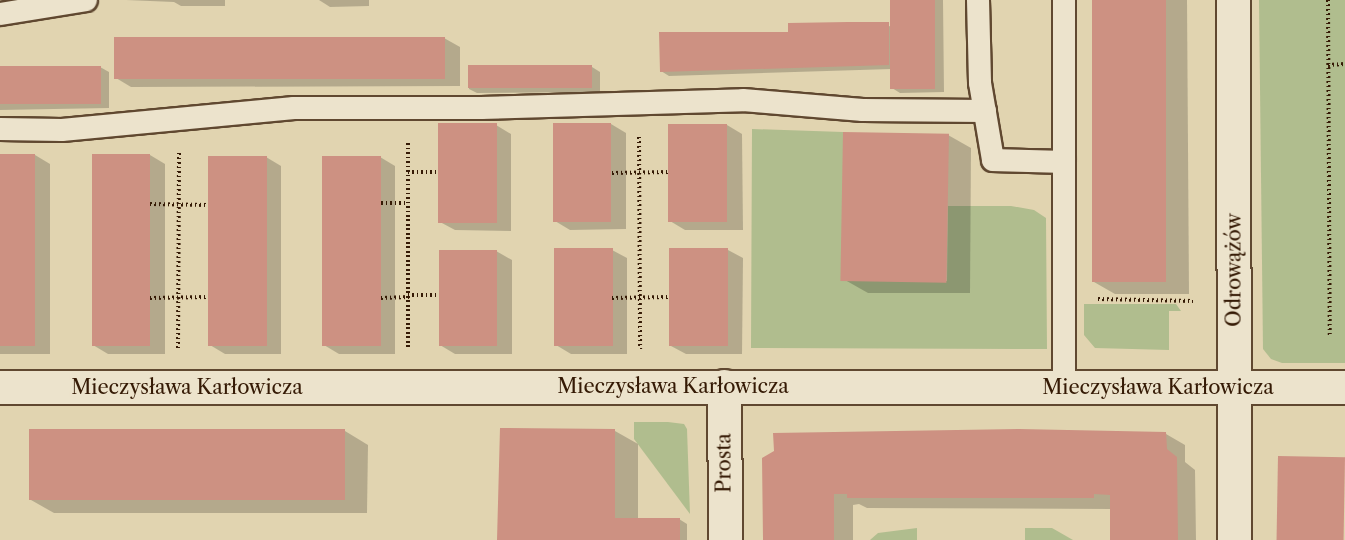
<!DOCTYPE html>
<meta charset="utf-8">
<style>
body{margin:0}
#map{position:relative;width:1345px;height:540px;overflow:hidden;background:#e1d4b0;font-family:"Libre Caslon Text",serif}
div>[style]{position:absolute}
.green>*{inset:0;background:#b0bd8e}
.shadow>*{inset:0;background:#0003}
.building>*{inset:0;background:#cd9182;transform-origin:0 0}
.path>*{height:4px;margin-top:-2px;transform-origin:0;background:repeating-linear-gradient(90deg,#351a05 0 1.5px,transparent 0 4.5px)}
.roads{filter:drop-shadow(2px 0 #604830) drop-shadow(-2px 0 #604830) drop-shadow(0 2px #604830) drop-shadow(0 -2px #604830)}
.service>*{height:22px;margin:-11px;padding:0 11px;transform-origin:11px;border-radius:11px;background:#ece3cc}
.minor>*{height:33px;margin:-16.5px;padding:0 16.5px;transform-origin:16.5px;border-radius:16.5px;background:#ece3cc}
span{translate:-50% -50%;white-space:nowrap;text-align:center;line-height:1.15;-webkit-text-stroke:4.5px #ece3cc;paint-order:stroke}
.street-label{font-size:20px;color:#351a05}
</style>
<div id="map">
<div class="green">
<i style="clip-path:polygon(1259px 0,1345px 0,1345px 363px,1282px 363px,1271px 359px,1263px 349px)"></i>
<i style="clip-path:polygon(752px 129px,843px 132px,844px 281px,947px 281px,948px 206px,1011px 206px,1034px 210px,1046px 218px,1047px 349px,751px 348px)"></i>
<i style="clip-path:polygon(1084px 304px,1176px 304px,1181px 311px,1169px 311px,1169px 350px,1095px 348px,1084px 335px)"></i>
<i style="clip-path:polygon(634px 422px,668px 422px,684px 424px,687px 429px,690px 514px,634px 439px)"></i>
<i style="clip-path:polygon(917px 528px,917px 540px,870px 540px,878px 533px)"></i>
<i style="clip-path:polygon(1025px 528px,1052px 528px,1073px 540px,1025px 540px)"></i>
</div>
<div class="shadow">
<i style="clip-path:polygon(126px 0,225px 0,225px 6px,181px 6px,174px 2px)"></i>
<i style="clip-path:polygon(319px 0,369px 0,369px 6px,330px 7px)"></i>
<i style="clip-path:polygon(892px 0,943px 0,944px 92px,900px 93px,892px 88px,892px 69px,669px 76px,661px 71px,790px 33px,892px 26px)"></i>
<i style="clip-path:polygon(1094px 0,1187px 0,1189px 294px,1115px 294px,1094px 282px)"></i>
<i style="clip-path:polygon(444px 38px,460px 47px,460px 86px,131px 87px,116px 78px)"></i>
<i style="clip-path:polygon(100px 67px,109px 72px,109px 108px,0 110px,0 69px)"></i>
<i style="clip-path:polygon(469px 67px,592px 67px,600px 72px,600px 92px,477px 93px,469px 89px)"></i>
<i style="clip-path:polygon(611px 124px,626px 133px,626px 229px,570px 230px,555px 221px)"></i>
<i style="clip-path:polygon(496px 125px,511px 134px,511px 231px,455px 230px,440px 222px)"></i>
<i style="clip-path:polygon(727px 125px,742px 134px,743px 230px,685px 230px,670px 221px)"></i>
<i style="clip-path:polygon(948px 135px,971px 148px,970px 293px,868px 293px,845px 280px)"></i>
<i style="clip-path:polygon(0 155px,35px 155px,50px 164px,50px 354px,0 354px)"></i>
<i style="clip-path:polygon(150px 155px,165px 164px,165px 354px,108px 354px,93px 345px)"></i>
<i style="clip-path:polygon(266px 157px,281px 166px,281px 354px,225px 354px,210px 345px)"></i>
<i style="clip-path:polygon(380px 157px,395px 166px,395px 354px,339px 354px,324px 345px)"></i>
<i style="clip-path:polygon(612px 250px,627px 258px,627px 354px,571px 354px,556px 345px)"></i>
<i style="clip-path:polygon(728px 250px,743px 258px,742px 354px,686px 354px,671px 346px)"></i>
<i style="clip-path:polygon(496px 251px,512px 260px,512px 354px,455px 354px,440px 345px)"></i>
<i style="clip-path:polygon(345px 431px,368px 445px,367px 513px,54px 513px,31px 500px)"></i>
<i style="clip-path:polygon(615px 431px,638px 444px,638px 519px,679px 519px,687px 524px,687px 540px,499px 540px)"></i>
<i style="clip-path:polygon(1166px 434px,1185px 445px,1185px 462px,1195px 470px,1196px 540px,1112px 540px,1112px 509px,867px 508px,859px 504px,853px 505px,853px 540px,764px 540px,763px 459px)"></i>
</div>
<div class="building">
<i style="left:890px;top:0;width:45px;height:89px"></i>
<i style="left:1092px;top:0;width:74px;height:282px"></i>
<i style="clip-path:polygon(848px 22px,889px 22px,889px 65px,660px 72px,659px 32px,788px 32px,788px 23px)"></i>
<i style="left:114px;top:37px;width:331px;height:42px"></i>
<i style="left:592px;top:65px;width:23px;height:124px;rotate:90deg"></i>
<i style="left:101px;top:66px;width:38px;height:101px;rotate:90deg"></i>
<i style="left:497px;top:123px;width:100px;height:59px;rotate:90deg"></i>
<i style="left:553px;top:123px;width:58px;height:99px"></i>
<i style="left:668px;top:124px;width:59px;height:98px"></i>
<i style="left:843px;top:132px;width:106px;height:149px;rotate:1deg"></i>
<i style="left:0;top:154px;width:35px;height:192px"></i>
<i style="left:92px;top:154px;width:58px;height:192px"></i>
<i style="left:208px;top:156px;width:59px;height:190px"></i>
<i style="left:322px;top:156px;width:59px;height:190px"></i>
<i style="left:554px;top:248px;width:59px;height:98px"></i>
<i style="left:669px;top:248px;width:59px;height:98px"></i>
<i style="left:439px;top:250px;width:58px;height:96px"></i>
<i style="clip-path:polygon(500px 428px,615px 429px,615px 518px,680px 518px,680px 540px,497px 540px)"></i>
<i style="left:29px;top:429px;width:316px;height:71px"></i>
<i style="clip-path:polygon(1019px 429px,1166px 432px,1167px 449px,1177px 457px,1178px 540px,1110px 540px,1110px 495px,1094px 494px,1094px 498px,847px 498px,847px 494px,834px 494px,834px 540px,763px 540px,762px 458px,774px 451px,773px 433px)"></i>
<i style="left:1278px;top:456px;width:67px;height:84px;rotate:1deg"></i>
</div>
<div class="path">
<i style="left:1328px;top:0;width:337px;rotate:89.7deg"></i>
<i style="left:1328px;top:65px;width:17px;rotate:-3deg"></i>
<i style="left:639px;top:137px;width:212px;rotate:89.7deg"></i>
<i style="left:408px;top:143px;width:206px;rotate:90deg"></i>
<i style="left:408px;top:172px;width:30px"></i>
<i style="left:612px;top:173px;width:57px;rotate:-1deg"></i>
<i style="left:381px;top:203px;width:27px"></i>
<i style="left:150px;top:204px;width:58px;rotate:1deg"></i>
<i style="left:408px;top:295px;width:31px"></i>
<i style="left:150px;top:298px;width:58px;rotate:-1deg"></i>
<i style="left:381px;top:298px;width:28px;rotate:-2deg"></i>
<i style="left:612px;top:298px;width:57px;rotate:-1deg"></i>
<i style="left:1098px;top:299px;width:95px;rotate:1.2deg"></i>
<i style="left:178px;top:348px;width:196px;rotate:-89.7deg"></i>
</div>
<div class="roads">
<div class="service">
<i style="left:978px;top:0;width:83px;rotate:88.6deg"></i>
<i style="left:980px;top:83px;width:78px;rotate:80.4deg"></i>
<i style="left:993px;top:160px;width:71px;rotate:1.6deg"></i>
<i style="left:1064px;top:0;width:387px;rotate:90deg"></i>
<i style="left:0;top:14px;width:87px;rotate:-9.2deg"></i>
<i style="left:0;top:129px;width:62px;rotate:0.9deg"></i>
<i style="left:62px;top:130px;width:233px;rotate:-5.4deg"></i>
<i style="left:294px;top:108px;width:187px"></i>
<i style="left:481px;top:108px;width:262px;rotate:-1.7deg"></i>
<i style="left:743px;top:100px;width:120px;rotate:4.8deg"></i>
<i style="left:863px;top:110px;width:122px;rotate:0.5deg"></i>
</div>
<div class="minor">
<i style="left:1233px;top:0;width:540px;rotate:89.89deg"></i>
<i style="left:724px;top:386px;width:154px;rotate:89.6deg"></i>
<i style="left:0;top:387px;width:1345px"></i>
</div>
</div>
<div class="street-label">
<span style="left:1234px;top:270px;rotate:-90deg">Odrowążów</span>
<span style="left:673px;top:386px">Mieczysława Karłowicza</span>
<span style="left:187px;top:387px">Mieczysława Karłowicza</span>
<span style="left:1158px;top:387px">Mieczysława Karłowicza</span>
<span style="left:724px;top:463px;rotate:-90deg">Prosta</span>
</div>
</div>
